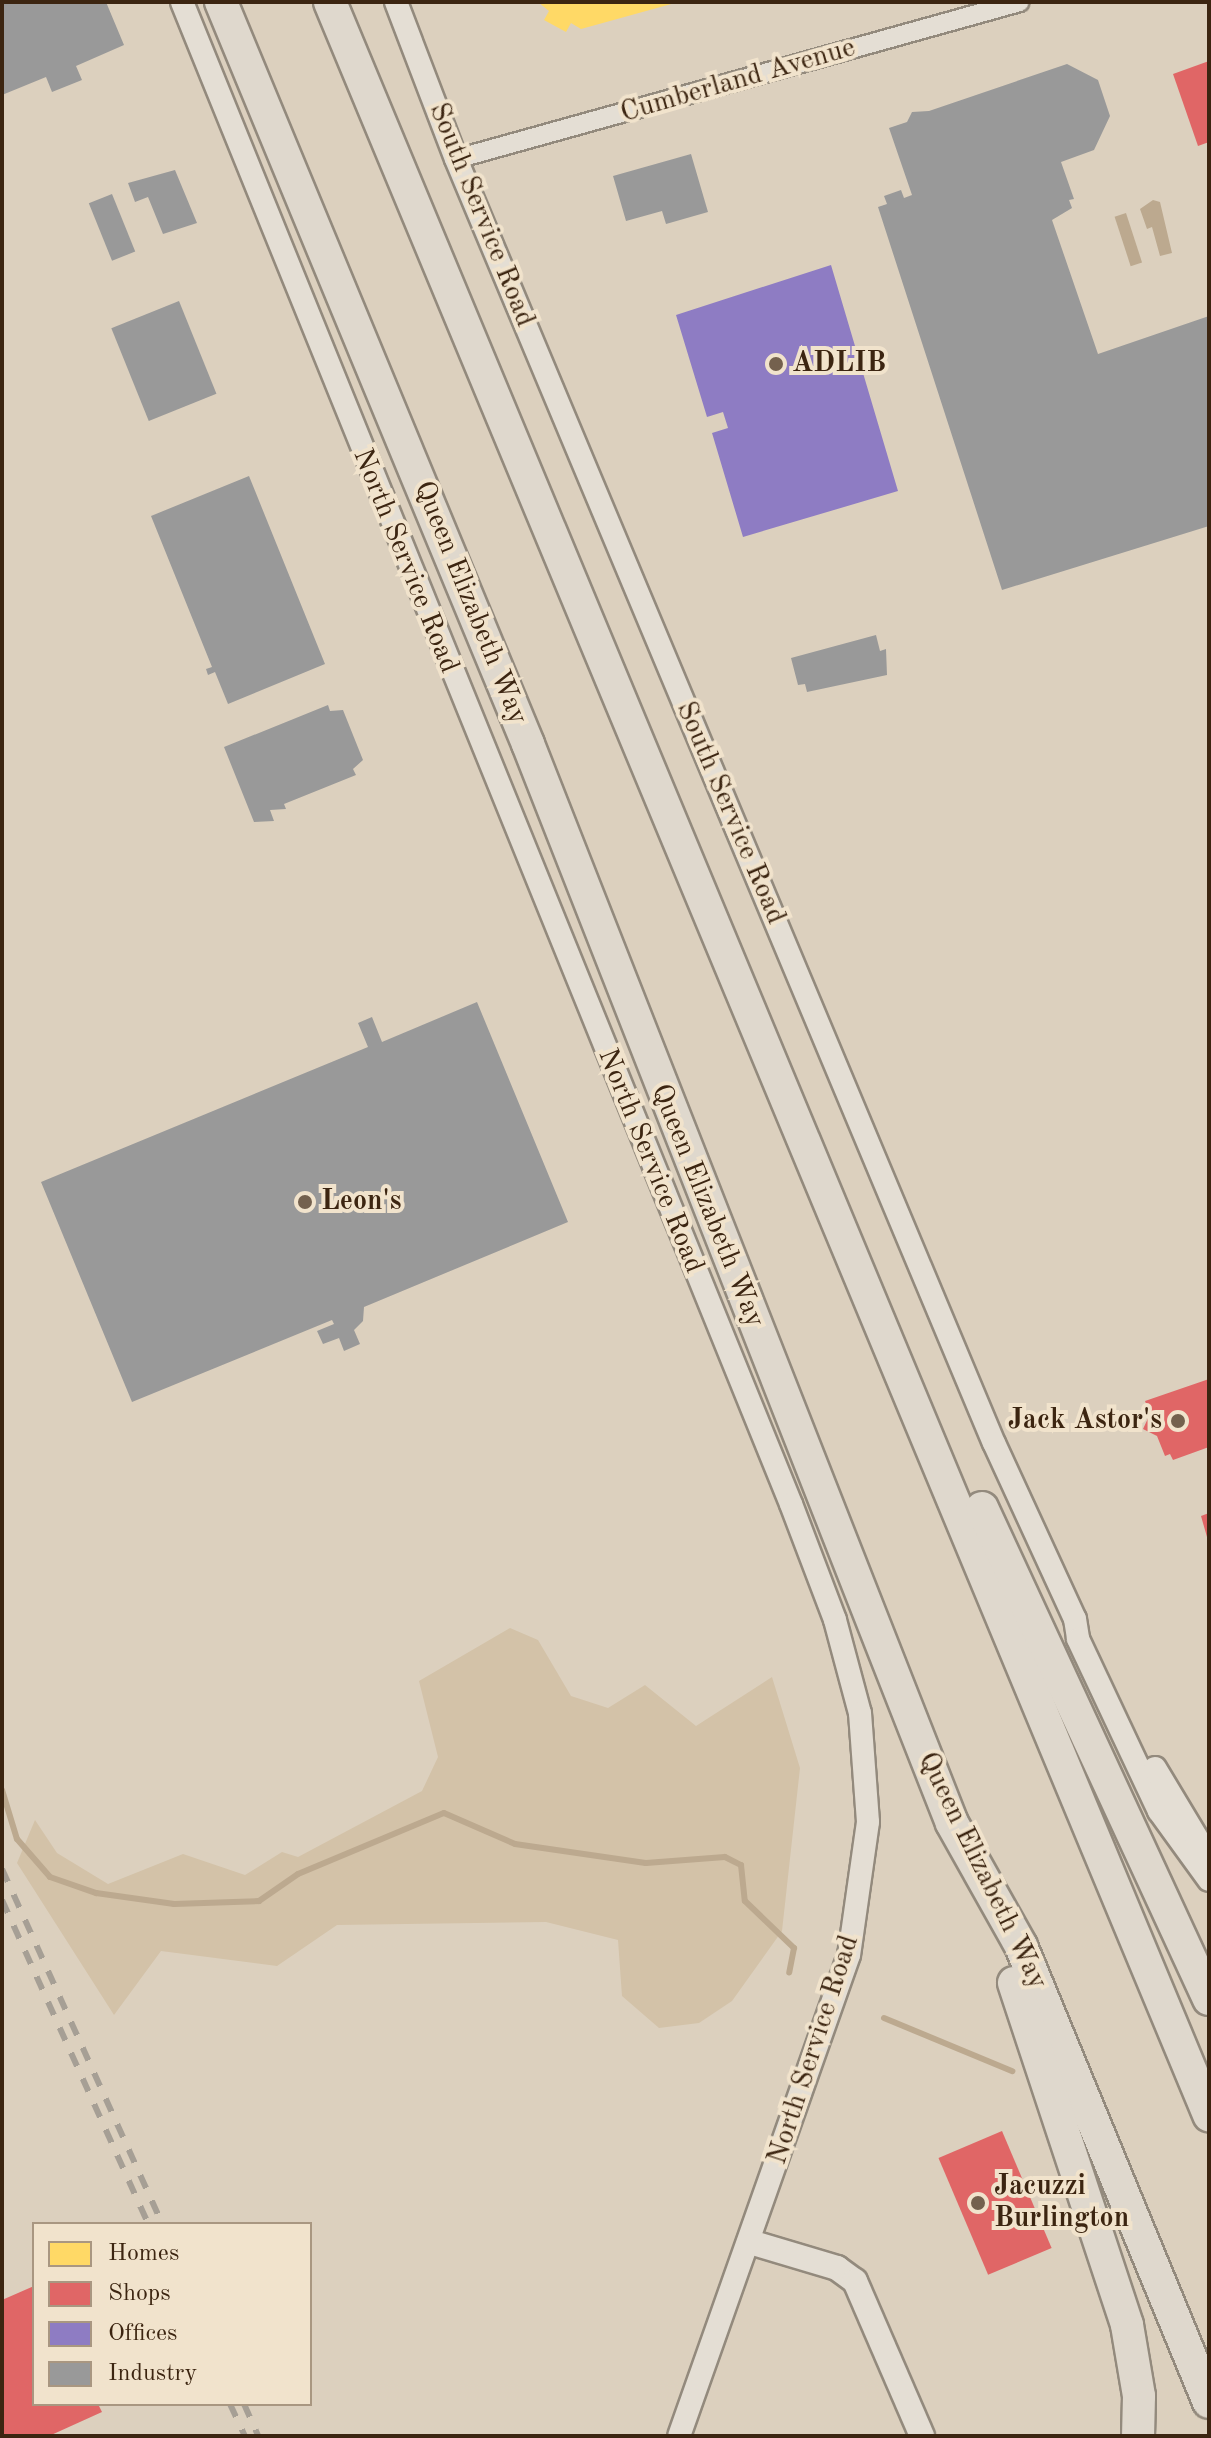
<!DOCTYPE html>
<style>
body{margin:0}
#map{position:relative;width:1211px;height:2438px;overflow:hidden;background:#dcd0be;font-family:"Old Standard TT",serif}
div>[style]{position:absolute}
.green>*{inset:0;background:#d3c2a8}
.water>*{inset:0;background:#bca98f;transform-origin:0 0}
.homes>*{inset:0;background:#ffd966}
.shops>*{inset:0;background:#e06666;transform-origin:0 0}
.offices>*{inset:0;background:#8e7cc3}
.industry>*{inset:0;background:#999;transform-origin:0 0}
.stream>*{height:6px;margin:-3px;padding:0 3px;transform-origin:3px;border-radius:3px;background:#bca98f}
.roads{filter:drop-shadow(2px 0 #938a7d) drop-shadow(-2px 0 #938a7d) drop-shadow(0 2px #938a7d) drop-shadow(0 -2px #938a7d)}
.minor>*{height:18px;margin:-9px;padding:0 9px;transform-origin:9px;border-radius:9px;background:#e4ded4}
.tertiary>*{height:22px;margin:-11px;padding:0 11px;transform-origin:11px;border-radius:11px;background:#e4ded4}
.secondary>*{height:24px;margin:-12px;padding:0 12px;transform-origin:12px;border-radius:12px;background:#e4ded4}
.motorway>*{height:32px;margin:-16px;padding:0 16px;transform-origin:16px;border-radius:16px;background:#dfd8cd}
.rail>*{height:6px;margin-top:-3px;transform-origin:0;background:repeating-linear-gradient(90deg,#a69f95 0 14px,transparent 0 28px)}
.dots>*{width:22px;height:22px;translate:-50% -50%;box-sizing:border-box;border:4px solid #f1e3cc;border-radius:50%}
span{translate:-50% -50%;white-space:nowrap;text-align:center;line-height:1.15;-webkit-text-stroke:8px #f1e3cc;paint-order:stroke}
.street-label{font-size:28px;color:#3c2511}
.poi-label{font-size:28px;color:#3c2511;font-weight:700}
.left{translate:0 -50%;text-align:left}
.right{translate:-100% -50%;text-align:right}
.frame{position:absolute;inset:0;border:4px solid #3c2511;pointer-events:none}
.legend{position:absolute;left:32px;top:2222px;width:280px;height:184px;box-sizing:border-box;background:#f1e3cc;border:2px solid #a99781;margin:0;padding:10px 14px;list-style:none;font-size:24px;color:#3c2511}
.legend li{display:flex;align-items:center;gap:16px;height:40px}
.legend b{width:40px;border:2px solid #a99781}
</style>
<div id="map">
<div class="green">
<i style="clip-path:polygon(510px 1628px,538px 1640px,571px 1696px,608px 1708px,645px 1685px,696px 1726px,772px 1677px,800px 1768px,782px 1931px,732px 2001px,699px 2023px,659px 2028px,622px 1996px,618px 1940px,546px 1922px,337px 1925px,277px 1966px,161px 1951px,114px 2015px,17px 1863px,35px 1820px,57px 1853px,108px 1884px,183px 1854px,245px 1875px,282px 1852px,298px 1857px,422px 1791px,438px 1757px,419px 1681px)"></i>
</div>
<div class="water">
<i style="clip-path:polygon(1153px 200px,1160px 202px,1172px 253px,1160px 256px,1152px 227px,1147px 229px,1140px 209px)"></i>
<i style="left:1126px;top:213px;width:52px;height:12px;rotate:72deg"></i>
</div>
<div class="homes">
<i style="clip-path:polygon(538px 2px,675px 2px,675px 3px,581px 29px,571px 23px,566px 32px,544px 20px,549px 11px)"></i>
</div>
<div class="shops">
<i style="clip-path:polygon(1209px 61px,1209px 142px,1198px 146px,1173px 74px)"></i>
<i style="clip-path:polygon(1209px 1379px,1209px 1447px,1173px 1460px,1170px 1454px,1165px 1456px,1157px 1436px,1143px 1429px,1150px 1414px,1145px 1401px)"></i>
<i style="clip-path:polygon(1209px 1513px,1209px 1544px,1201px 1516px)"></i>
<i style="left:1002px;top:2131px;width:127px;height:69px;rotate:67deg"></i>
<i style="clip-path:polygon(34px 2286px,34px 2404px,98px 2404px,102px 2412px,49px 2436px,2px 2436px,2px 2300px)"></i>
</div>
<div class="offices">
<i style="clip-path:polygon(831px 265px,898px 491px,743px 537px,712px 433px,728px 428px,723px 412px,707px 417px,676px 315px)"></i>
</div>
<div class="industry">
<i style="clip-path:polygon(2px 2px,106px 2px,124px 45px,76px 66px,82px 80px,52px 92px,46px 77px,2px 95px)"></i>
<i style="clip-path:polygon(1067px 64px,1098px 80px,1110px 116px,1094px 150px,1061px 162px,1074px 199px,1069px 200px,1072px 208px,1052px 220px,1098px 354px,1209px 316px,1209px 526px,1002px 590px,878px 207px,887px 204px,884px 196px,901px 190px,904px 198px,912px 195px,889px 128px,907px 122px,912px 112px,929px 111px)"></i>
<i style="clip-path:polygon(691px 154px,708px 212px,666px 224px,662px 211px,626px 221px,613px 176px)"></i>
<i style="clip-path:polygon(175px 170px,197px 223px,163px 234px,148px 197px,135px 202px,128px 183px)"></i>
<i style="left:112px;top:194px;width:62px;height:25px;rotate:68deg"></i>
<i style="left:179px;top:301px;width:100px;height:73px;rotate:68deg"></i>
<i style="clip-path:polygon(249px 476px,325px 664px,228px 704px,215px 672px,208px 675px,206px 669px,212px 667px,151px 516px)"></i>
<i style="clip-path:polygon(876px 635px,880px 651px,886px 649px,887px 675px,807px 692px,805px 684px,798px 685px,791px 658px)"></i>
<i style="clip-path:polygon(328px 705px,330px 711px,343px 710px,363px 760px,353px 769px,356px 775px,284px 804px,286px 809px,270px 810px,274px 821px,254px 822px,224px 747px)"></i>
<i style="clip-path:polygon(477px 1002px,568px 1222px,364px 1307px,363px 1321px,354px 1330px,360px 1344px,344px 1351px,339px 1338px,323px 1344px,317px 1331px,334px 1324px,332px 1320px,132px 1402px,41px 1182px,368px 1047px,358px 1023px,372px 1017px,382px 1042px)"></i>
</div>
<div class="stream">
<i style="left:2px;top:1790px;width:51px;rotate:73deg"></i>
<i style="left:17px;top:1839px;width:50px;rotate:49deg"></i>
<i style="left:50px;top:1877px;width:49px;rotate:19.2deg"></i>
<i style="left:96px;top:1893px;width:79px;rotate:8deg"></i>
<i style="left:174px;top:1904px;width:85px;rotate:-2deg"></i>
<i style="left:259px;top:1901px;width:47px;rotate:-34.7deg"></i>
<i style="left:298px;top:1874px;width:158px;rotate:-22.7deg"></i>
<i style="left:444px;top:1813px;width:77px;rotate:23.6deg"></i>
<i style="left:515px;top:1844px;width:132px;rotate:8.3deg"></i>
<i style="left:646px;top:1863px;width:79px;rotate:-4.3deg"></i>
<i style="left:725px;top:1857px;width:18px;rotate:27deg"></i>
<i style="left:741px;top:1865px;width:36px;rotate:84deg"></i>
<i style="left:745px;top:1901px;width:68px;rotate:43.8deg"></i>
<i style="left:794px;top:1948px;width:25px;rotate:101deg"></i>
<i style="left:884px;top:2018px;width:139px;rotate:22.5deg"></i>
</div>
<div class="roads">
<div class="minor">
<i style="left:456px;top:159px;width:585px;rotate:-15.56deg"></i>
</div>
<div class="tertiary">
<i style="left:182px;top:2px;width:1621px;rotate:67.93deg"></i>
<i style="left:791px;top:1504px;width:124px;rotate:69.2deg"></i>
<i style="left:835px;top:1620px;width:96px;rotate:75deg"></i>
<i style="left:860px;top:1713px;width:109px;rotate:85.8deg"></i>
<i style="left:868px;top:1822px;width:134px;rotate:98.1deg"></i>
<i style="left:849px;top:1955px;width:510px;rotate:109.46deg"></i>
<i style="left:396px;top:2px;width:168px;rotate:69.1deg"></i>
<i style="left:456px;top:159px;width:1392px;rotate:67.27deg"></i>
<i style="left:994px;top:1443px;width:194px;rotate:65.3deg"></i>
<i style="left:1075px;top:1619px;width:20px;rotate:81deg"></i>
<i style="left:1078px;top:1639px;width:190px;rotate:64.8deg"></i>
<i style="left:1159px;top:1811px;width:85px;rotate:54.1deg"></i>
<i style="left:1155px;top:1768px;width:105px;rotate:59deg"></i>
</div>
<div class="secondary">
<i style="left:750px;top:2242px;width:91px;rotate:16.6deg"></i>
<i style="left:837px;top:2268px;width:22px;rotate:36deg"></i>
<i style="left:855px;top:2281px;width:169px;rotate:66.6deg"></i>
</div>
<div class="motorway">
<i style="left:221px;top:2px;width:803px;rotate:67.52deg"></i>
<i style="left:528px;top:744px;width:1159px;rotate:68.55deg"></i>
<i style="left:952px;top:1823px;width:141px;rotate:60.7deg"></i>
<i style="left:1021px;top:1946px;width:493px;rotate:67.6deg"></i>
<i style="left:330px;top:2px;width:2289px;rotate:67.41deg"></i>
<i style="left:982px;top:1508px;width:541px;rotate:65.19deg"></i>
<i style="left:1014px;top:1983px;width:360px;rotate:71.7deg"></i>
<i style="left:1127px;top:2325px;width:72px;rotate:80.4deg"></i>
<i style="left:1139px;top:2396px;width:40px;rotate:91.4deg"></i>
</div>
</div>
<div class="rail">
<i style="left:2px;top:1869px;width:389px;rotate:65.7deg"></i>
<i style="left:2px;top:1900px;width:355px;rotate:65.7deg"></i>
<i style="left:230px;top:2404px;width:35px;rotate:65deg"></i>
<i style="left:244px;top:2404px;width:35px;rotate:66deg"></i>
</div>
<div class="dots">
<i style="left:776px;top:364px;background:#74614e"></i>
<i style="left:305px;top:1202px;background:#74614e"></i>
<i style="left:1178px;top:1421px;background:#74614e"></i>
<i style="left:978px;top:2203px;background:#74614e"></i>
</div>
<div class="street-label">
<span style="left:738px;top:81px;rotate:-16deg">Cumberland Avenue</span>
<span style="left:481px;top:215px;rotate:68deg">South Service Road</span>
<span style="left:405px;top:561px;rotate:68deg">North Service Road</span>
<span style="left:470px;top:603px;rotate:68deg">Queen Elizabeth Way</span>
<span style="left:730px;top:813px;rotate:67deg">South Service Road</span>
<span style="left:650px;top:1161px;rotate:68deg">North Service Road</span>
<span style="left:707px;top:1206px;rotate:68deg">Queen Elizabeth Way</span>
<span style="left:982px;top:1871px;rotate:64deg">Queen Elizabeth Way</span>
<span style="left:814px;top:2050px;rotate:-72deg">North Service Road</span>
</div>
<div class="poi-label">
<span class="left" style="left:792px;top:364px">ADLIB</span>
<span class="left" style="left:321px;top:1202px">Leon's</span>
<span class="right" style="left:1162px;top:1421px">Jack Astor's</span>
<span class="left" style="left:994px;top:2203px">Jacuzzi<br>Burlington</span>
</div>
<div class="frame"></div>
<ul class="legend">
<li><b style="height:22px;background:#ffd966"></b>Homes</li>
<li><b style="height:22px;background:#e06666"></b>Shops</li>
<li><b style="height:22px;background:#8e7cc3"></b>Offices</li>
<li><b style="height:22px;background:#999"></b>Industry</li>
</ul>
</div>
